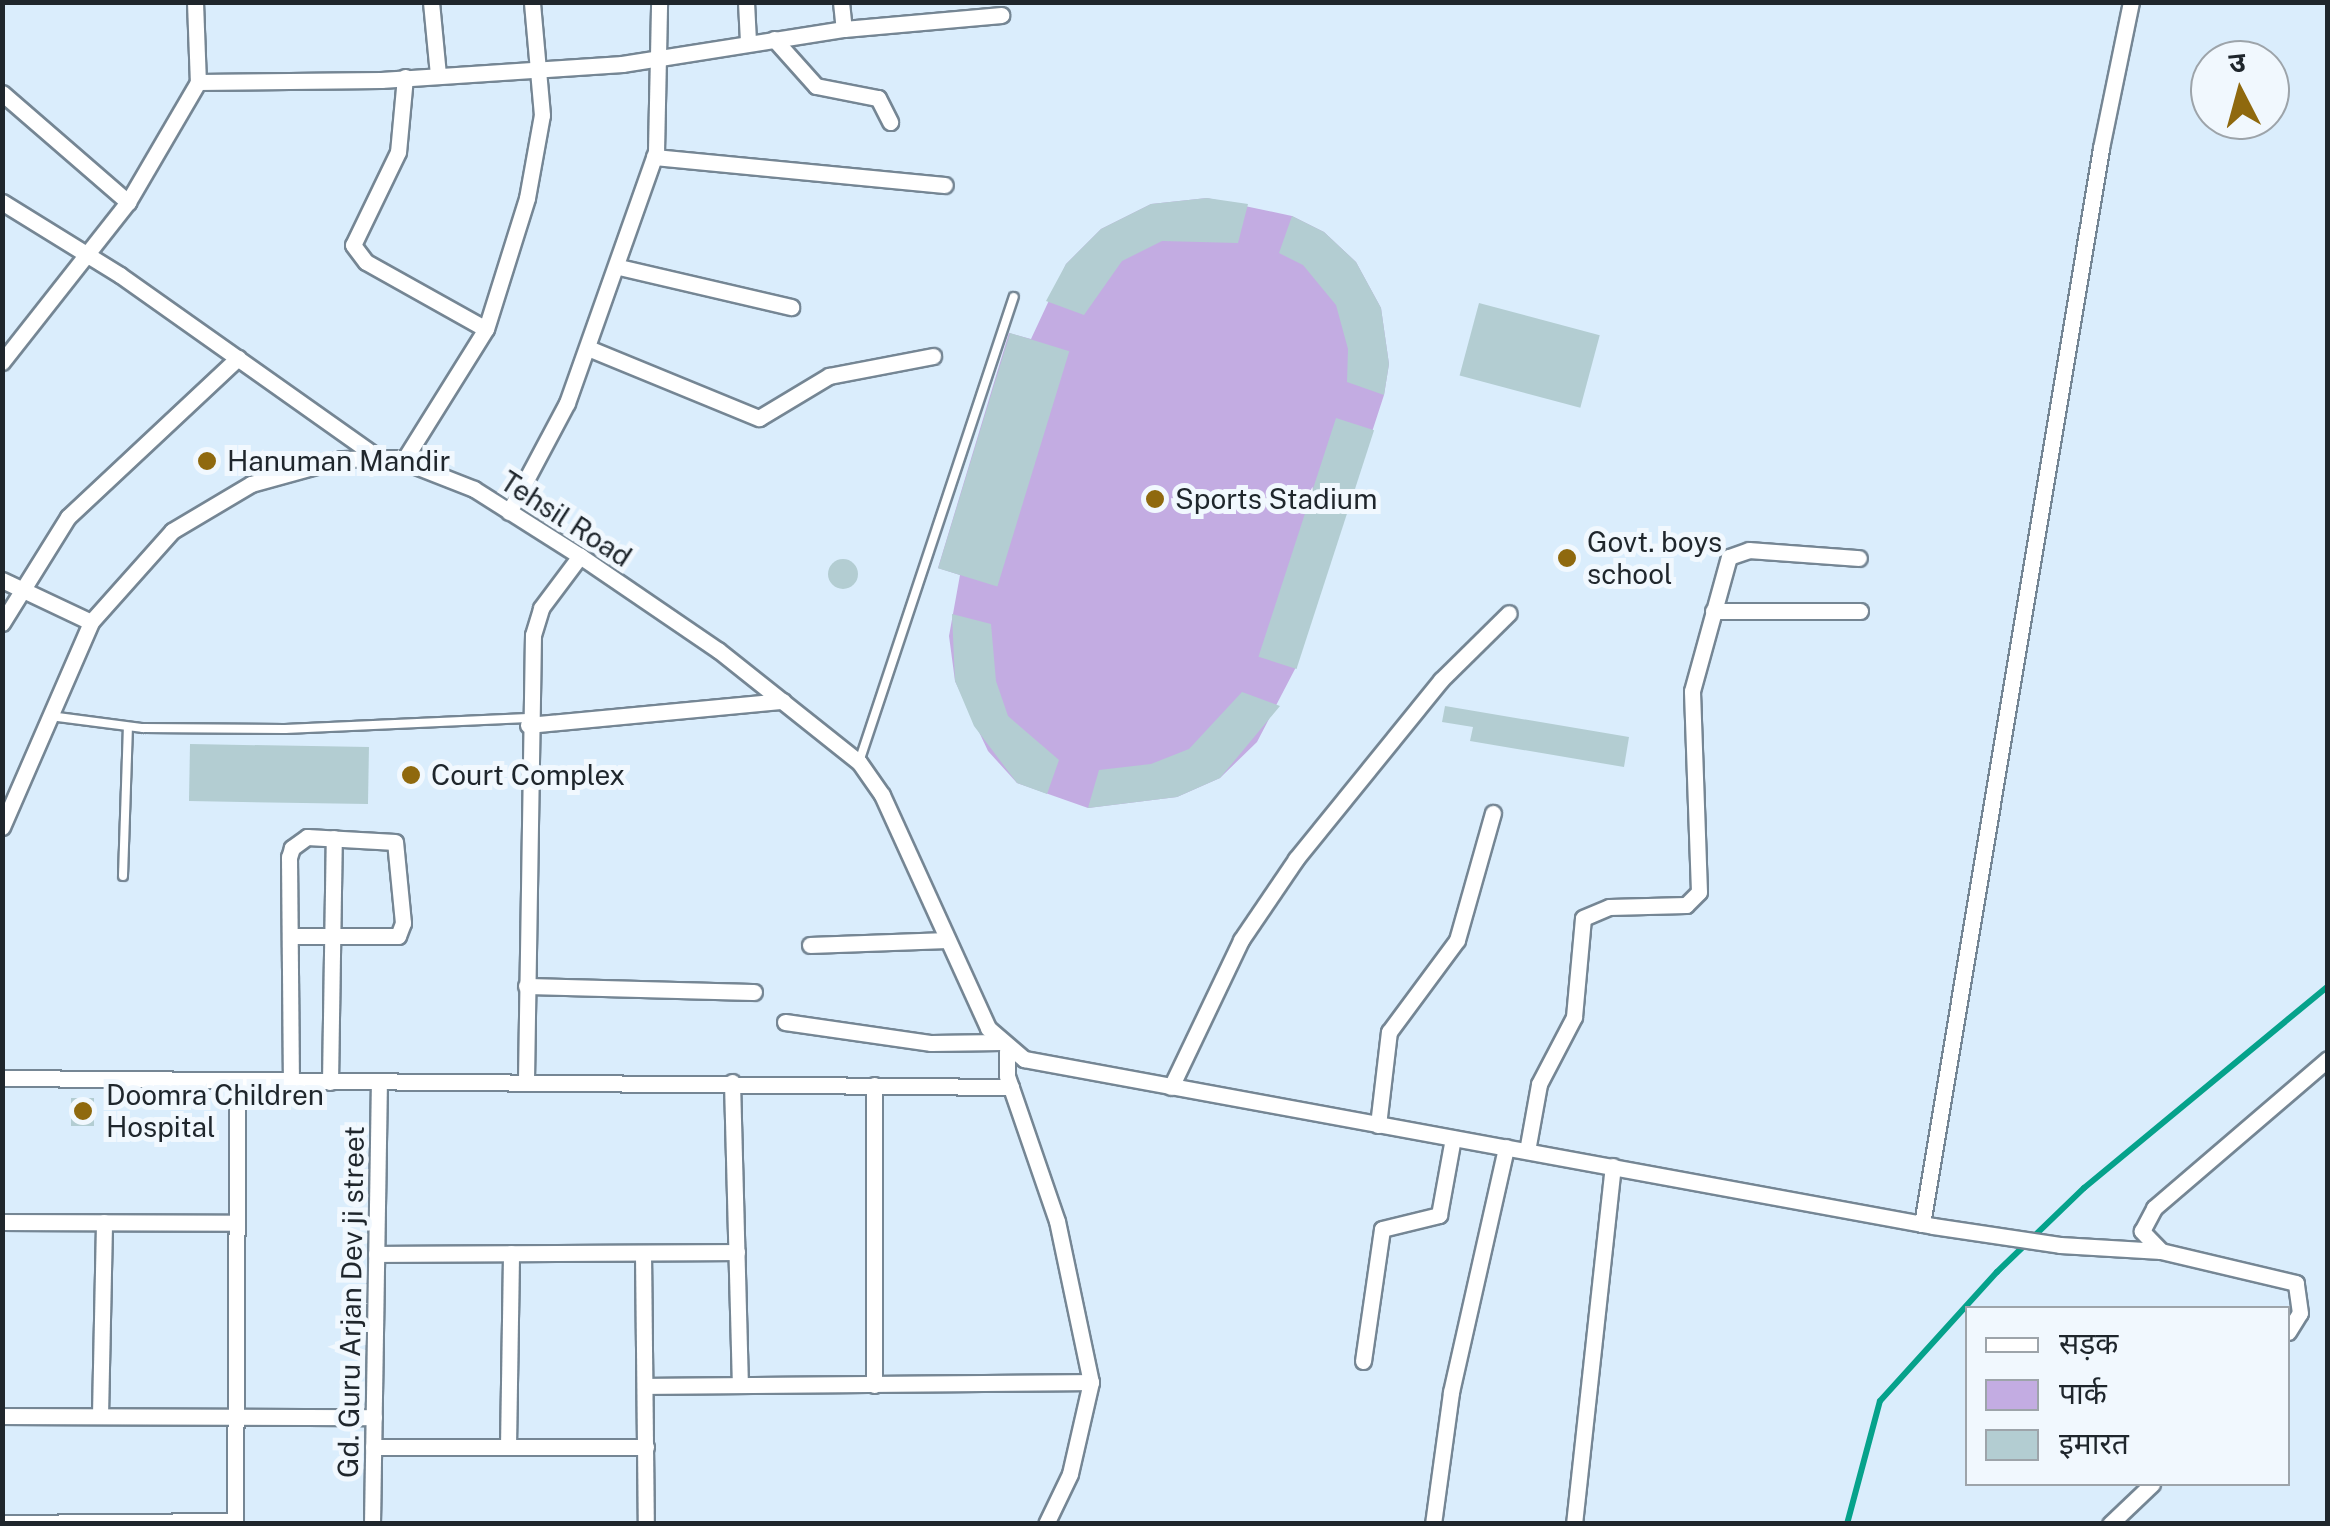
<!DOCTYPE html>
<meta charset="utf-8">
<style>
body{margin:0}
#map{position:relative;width:2330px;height:1526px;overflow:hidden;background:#daedfc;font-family:"Public Sans","Noto Sans Devanagari",sans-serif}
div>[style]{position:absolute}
.green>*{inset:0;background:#c3ace2}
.stream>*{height:6px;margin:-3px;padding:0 3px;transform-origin:3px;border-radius:3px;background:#05a28b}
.building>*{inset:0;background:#b3cdd2;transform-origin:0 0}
.round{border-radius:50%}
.roads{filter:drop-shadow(2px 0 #758694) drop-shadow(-2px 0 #758694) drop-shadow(0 2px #758694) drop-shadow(0 -2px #758694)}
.lane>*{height:8px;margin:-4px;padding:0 4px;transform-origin:4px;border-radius:4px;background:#fff}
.street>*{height:15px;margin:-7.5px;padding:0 7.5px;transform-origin:7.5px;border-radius:7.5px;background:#fff}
.dots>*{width:28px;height:28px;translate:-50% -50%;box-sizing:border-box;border:5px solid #f1f8fe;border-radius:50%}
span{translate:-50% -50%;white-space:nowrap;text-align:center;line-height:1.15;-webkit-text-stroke:10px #f1f8fe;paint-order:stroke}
.poi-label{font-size:28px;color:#1f262c}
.left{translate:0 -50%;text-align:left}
.street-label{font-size:28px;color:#1f262c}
.frame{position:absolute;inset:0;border:5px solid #1f262c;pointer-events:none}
.legend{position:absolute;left:1965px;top:1306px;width:325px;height:180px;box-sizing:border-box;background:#f1f8fe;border:2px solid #9da4aa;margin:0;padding:12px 18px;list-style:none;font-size:30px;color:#1f262c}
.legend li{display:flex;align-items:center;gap:20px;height:50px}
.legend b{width:50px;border:2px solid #9da4aa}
.north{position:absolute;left:2190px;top:40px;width:100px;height:100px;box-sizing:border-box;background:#f1f8fe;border:2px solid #9da4aa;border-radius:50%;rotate:354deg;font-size:28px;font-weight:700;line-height:40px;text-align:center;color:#1f262c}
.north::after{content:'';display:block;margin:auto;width:35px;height:45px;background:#8f690e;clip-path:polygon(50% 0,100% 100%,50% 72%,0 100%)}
</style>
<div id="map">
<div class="green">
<i style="clip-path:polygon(1207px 198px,1292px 216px,1324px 232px,1356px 262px,1381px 308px,1389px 364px,1384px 395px,1295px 669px,1257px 742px,1220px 778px,1177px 797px,1088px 808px,1017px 783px,988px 751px,955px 681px,949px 636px,960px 575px,938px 568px,1009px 333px,1031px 339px,1066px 264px,1101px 229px,1151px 204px)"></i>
</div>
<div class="stream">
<i style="left:1847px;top:1524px;width:127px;rotate:-75deg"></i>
<i style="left:1880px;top:1401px;width:174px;rotate:-47.8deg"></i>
<i style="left:1997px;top:1272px;width:121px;rotate:-44deg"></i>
<i style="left:2084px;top:1188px;width:317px;rotate:-39.6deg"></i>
</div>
<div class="building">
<i style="clip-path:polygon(1207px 198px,1248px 204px,1238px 243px,1162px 241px,1122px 261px,1084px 315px,1046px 301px,1066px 264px,1101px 229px,1151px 204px)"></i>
<i style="clip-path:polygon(1292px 216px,1324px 232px,1356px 262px,1381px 308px,1389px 364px,1384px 395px,1347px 382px,1348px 349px,1336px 305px,1303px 265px,1279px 253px)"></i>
<i style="left:1479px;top:303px;width:125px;height:75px;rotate:15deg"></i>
<i style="left:1010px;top:333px;width:62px;height:246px;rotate:17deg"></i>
<i style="left:1336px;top:418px;width:40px;height:251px;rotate:18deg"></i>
<i class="round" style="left:828px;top:559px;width:30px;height:30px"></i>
<i style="clip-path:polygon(952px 614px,991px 624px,996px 681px,1008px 716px,1059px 760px,1047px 794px,1017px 783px,974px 726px,955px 681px)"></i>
<i style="clip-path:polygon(1242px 692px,1280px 706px,1220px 778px,1177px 797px,1088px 808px,1099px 770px,1151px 764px,1189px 749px)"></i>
<i style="clip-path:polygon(1445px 706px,1629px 737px,1624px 767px,1470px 741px,1473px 727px,1442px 722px)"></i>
<i style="left:190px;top:744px;width:179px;height:57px;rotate:1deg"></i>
<i style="left:71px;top:1098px;width:23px;height:28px"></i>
</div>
<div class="roads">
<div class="lane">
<i style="left:50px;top:716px;width:94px;rotate:7.4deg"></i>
<i style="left:143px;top:728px;width:142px;rotate:0.4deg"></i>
<i style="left:285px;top:729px;width:243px;rotate:-2.6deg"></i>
<i style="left:859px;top:762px;width:490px;rotate:-71.6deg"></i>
<i style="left:123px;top:876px;width:149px;rotate:-88.1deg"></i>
</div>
<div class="street">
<i style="left:195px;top:2px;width:80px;rotate:87.9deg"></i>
<i style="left:431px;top:2px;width:73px;rotate:84.5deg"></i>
<i style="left:746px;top:2px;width:40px;rotate:87.1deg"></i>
<i style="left:841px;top:2px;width:27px;rotate:84deg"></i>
<i style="left:774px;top:39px;width:63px;rotate:48.2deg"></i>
<i style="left:816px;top:86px;width:63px;rotate:11deg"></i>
<i style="left:878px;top:98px;width:27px;rotate:63deg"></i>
<i style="left:405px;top:77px;width:75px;rotate:95.3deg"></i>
<i style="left:398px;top:152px;width:103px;rotate:115.8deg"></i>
<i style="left:353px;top:245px;width:21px;rotate:53deg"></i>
<i style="left:366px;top:262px;width:137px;rotate:29.2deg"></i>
<i style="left:2px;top:93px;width:167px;rotate:40.9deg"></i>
<i style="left:654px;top:157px;width:292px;rotate:5.5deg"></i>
<i style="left:2px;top:202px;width:139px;rotate:31.7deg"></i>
<i style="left:120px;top:275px;width:311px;rotate:35.3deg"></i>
<i style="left:619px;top:267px;width:177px;rotate:13.1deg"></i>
<i style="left:588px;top:348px;width:185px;rotate:22.3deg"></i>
<i style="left:759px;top:418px;width:82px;rotate:-31deg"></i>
<i style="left:829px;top:376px;width:106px;rotate:-10.9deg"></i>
<i style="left:2px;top:362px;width:204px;rotate:-51.8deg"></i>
<i style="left:128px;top:202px;width:139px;rotate:-59.7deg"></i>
<i style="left:198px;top:82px;width:183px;rotate:-0.6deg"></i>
<i style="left:381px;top:80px;width:242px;rotate:-3.8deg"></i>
<i style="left:622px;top:64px;width:225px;rotate:-9deg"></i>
<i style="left:844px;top:29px;width:158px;rotate:-5.1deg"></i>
<i style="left:404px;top:460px;width:155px;rotate:-58deg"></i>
<i style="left:486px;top:329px;width:137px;rotate:-72.6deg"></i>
<i style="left:527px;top:198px;width:84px;rotate:-79.8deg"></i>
<i style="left:542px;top:115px;width:113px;rotate:-95.1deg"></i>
<i style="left:509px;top:512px;width:123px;rotate:-62deg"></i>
<i style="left:567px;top:403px;width:267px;rotate:-70.5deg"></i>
<i style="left:656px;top:151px;width:149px;rotate:-88.8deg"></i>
<i style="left:2px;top:580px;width:98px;rotate:25.3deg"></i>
<i style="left:1713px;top:611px;width:147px"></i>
<i style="left:2px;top:623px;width:125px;rotate:-58.1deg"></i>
<i style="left:68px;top:517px;width:233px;rotate:-43.1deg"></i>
<i style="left:528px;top:725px;width:256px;rotate:-5.4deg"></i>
<i style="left:2px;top:827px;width:223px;rotate:-66.5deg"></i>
<i style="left:91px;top:622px;width:122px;rotate:-48.3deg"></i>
<i style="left:172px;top:531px;width:92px;rotate:-30.7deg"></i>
<i style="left:251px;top:484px;width:94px;rotate:-15.4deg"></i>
<i style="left:342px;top:459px;width:53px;rotate:-1.1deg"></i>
<i style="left:395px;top:458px;width:85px;rotate:21.4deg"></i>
<i style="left:474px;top:489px;width:125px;rotate:32.3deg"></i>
<i style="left:580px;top:556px;width:167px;rotate:34.3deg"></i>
<i style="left:718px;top:650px;width:180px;rotate:38.5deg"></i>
<i style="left:859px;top:762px;width:40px;rotate:55.1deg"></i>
<i style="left:882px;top:795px;width:256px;rotate:65.5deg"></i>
<i style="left:988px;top:1028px;width:48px;rotate:40.7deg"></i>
<i style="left:1024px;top:1059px;width:924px;rotate:10.41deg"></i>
<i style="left:1933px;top:1226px;width:128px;rotate:8.5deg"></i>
<i style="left:2060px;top:1245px;width:101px;rotate:3.4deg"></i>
<i style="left:290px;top:936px;width:108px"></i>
<i style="left:398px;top:936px;width:14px;rotate:-69deg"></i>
<i style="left:403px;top:923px;width:81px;rotate:-95.6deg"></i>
<i style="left:395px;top:842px;width:88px;rotate:-176.7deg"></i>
<i style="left:307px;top:837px;width:19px;rotate:144deg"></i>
<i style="left:292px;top:848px;width:9px;rotate:108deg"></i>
<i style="left:289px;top:857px;width:225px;rotate:89.5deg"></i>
<i style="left:810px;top:945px;width:137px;rotate:-2.1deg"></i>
<i style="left:526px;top:986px;width:228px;rotate:1.5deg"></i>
<i style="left:785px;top:1022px;width:148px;rotate:8.2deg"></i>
<i style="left:931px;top:1043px;width:70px;rotate:-0.8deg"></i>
<i style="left:1007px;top:1051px;width:25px;rotate:90deg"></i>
<i style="left:1007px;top:1076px;width:153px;rotate:71deg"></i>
<i style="left:1057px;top:1221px;width:165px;rotate:78.1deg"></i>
<i style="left:1091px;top:1382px;width:94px;rotate:102.9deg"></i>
<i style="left:1070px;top:1474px;width:55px;rotate:115.6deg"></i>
<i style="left:2px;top:1078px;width:1009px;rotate:0.51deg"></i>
<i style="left:526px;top:1080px;width:445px;rotate:-89.1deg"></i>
<i style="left:533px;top:635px;width:28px;rotate:-73deg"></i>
<i style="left:541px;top:608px;width:65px;rotate:-53.1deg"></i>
<i style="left:330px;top:1082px;width:244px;rotate:-89.1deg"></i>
<i style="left:732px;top:1082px;width:301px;rotate:88.5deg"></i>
<i style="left:874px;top:1085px;width:300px;rotate:90deg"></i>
<i style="left:1171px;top:1087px;width:163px;rotate:-64.5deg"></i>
<i style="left:1241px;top:940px;width:98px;rotate:-55.8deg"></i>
<i style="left:1296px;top:859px;width:230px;rotate:-51deg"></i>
<i style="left:1441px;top:680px;width:95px;rotate:-44.6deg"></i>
<i style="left:1378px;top:1125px;width:94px;rotate:-83.3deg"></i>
<i style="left:1389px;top:1032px;width:114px;rotate:-53.5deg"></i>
<i style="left:1457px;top:940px;width:132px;rotate:-74.2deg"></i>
<i style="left:1527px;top:1151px;width:68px;rotate:-79.8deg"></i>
<i style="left:1539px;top:1084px;width:76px;rotate:-62.4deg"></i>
<i style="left:1574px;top:1017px;width:99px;rotate:-84.8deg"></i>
<i style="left:1583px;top:918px;width:28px;rotate:-23deg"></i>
<i style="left:1609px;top:907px;width:77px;rotate:-1.5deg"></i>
<i style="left:1686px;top:905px;width:18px;rotate:-45deg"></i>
<i style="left:1699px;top:892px;width:201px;rotate:-92deg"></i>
<i style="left:1692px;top:691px;width:139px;rotate:-74.6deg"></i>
<i style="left:1729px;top:557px;width:21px;rotate:-19deg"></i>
<i style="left:1749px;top:550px;width:110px;rotate:4.2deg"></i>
<i style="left:2px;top:1222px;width:234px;rotate:0.2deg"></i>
<i style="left:1922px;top:1224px;width:1091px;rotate:-80.55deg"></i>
<i style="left:2101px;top:148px;width:149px;rotate:-78.4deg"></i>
<i style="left:643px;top:1253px;width:271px;rotate:89.4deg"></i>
<i style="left:376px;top:1254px;width:361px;rotate:-0.3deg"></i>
<i style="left:2288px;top:1332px;width:22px;rotate:-58deg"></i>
<i style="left:2300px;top:1313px;width:30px;rotate:-98deg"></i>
<i style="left:2296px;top:1283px;width:139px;rotate:-166.7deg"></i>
<i style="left:2161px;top:1251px;width:28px;rotate:-134deg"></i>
<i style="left:2142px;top:1231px;width:26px;rotate:-62deg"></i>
<i style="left:2154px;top:1208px;width:229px;rotate:-40.6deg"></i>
<i style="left:1363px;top:1361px;width:133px;rotate:-81.8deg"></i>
<i style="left:1382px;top:1229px;width:59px;rotate:-13.8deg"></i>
<i style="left:1439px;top:1215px;width:78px;rotate:-79.7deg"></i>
<i style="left:645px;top:1386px;width:446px;rotate:-0.5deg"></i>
<i style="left:100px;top:1415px;width:193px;rotate:-88.8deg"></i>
<i style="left:2px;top:1416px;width:372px;rotate:0.2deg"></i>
<i style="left:373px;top:1447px;width:273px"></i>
<i style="left:508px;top:1447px;width:194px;rotate:-89.1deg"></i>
<i style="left:2px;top:1523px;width:233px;rotate:-0.5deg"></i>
<i style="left:235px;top:1524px;width:441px;rotate:-89.7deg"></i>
<i style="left:372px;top:1524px;width:443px;rotate:-89.1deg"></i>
<i style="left:1433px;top:1524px;width:133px;rotate:-82.2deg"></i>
<i style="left:1451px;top:1392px;width:251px;rotate:-77.3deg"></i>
<i style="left:1574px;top:1524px;width:360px;rotate:-83.8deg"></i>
<i style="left:2110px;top:1524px;width:58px;rotate:-43.6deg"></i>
</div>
</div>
<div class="dots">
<i style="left:207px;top:461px;background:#8f690e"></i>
<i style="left:1155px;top:499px;background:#8f690e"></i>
<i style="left:1567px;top:558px;background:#8f690e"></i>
<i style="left:411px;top:775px;background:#8f690e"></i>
<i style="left:83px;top:1111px;background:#8f690e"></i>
</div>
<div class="poi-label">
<span class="left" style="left:227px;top:461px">Hanuman Mandir</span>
<span class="left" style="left:1175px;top:499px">Sports Stadium</span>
<span class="left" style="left:1587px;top:558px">Govt. boys<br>school</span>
<span class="left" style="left:431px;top:775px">Court Complex</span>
<span class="left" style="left:106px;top:1111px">Doomra Children<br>Hospital</span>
</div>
<div class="street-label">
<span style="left:566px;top:519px;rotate:33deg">Tehsil Road</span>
<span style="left:351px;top:1302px;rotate:-89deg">Gd. Guru Arjan Dev ji street</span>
</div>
<div class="frame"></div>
<ul class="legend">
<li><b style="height:12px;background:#fff"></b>सड़क</li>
<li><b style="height:28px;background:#c3ace2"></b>पार्क</li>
<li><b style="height:28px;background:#b3cdd2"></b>इमारत</li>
</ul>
<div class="north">उ</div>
</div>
